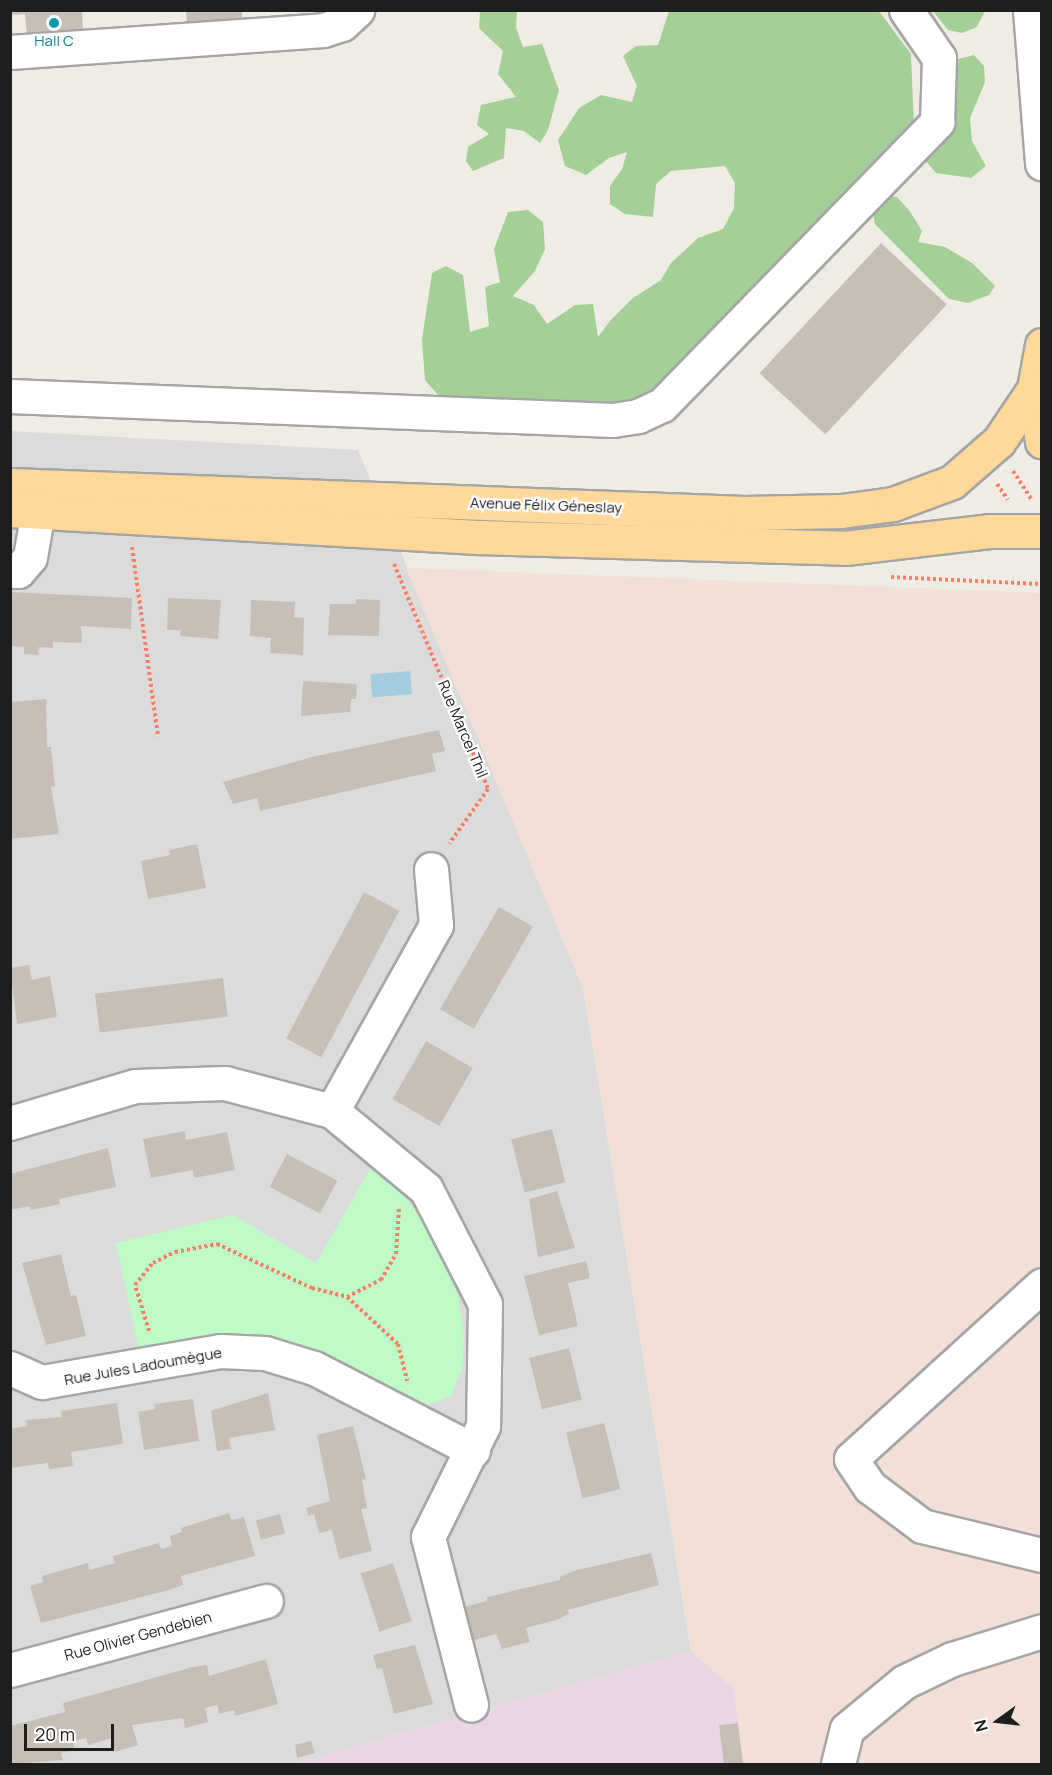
<!DOCTYPE html>
<meta charset="utf-8">
<style>
body{margin:0}
#map{position:relative;width:1052px;height:1775px;overflow:hidden;background:#efece3;font-family:Manrope,sans-serif}
div>[style]{position:absolute}
.residential>*{inset:0;background:#dcdbdb}
.industrial>*{inset:0;background:#e9d5e4}
.military>*{inset:0;background:#f2dfd6}
.forest>*{inset:0;background:#a4d097}
.park>*{inset:0;background:#befbc7}
.water>*{inset:0;background:#a2cdde;transform-origin:0 0}
.building>*{inset:0;background:#c7bfb6;transform-origin:0 0}
.path>*{height:4px;margin-top:-2px;transform-origin:0;background:repeating-linear-gradient(90deg,#fe7e65 0 3px,transparent 0 6px)}
.roads{filter:drop-shadow(2px 0 #a5a5a5) drop-shadow(-2px 0 #a5a5a5) drop-shadow(0 2px #a5a5a5) drop-shadow(0 -2px #a5a5a5)}
.minor>*{height:33px;margin:-16.5px;padding:0 16.5px;transform-origin:16.5px;border-radius:16.5px;background:#fff}
.major>*{height:33px;margin:-16.5px;padding:0 16.5px;transform-origin:16.5px;border-radius:16.5px;background:#ffd999}
.dots>*{width:16px;height:16px;translate:-50% -50%;box-sizing:border-box;border:3px solid #fff;border-radius:50%}
span{translate:-50% -50%;white-space:nowrap;text-align:center;line-height:1.15;-webkit-text-stroke:4.5px #fff;paint-order:stroke}
.culture-label{font-size:15px;color:#0d838f}
.street-label{font-size:15px;color:#1e1e1e}
.frame{position:absolute;inset:0;border:12px solid #1e1e1e;pointer-events:none}
.north{position:absolute;left:968px;top:1691px;width:60px;height:60px;-webkit-text-stroke:4px #fff;paint-order:stroke;rotate:255deg;font-size:16px;font-weight:700;line-height:24px;text-align:center;color:#1e1e1e}
.north::after{content:'';display:block;margin:auto;width:21px;height:27px;background:#1e1e1e;clip-path:polygon(50% 0,100% 100%,50% 72%,0 100%)}
.scale{position:absolute;left:24px;top:1724px;width:90px;height:27px;box-sizing:border-box;border:3px solid #1e1e1e;border-top:0;padding-left:8px;font-size:18px;line-height:21px;white-space:nowrap;color:#1e1e1e;-webkit-text-stroke:4px #fff;paint-order:stroke}
</style>
<div id="map">
<div class="residential">
<i style="clip-path:polygon(10px 431px,358px 450px,583px 988px,691px 1651px,294px 1764px,11px 1764px)"></i>
</div>
<div class="industrial">
<i style="clip-path:polygon(691px 1651px,734px 1688px,743px 1764px,294px 1764px)"></i>
</div>
<div class="military">
<i style="clip-path:polygon(406px 568px,1041px 593px,1041px 1764px,743px 1764px,734px 1688px,691px 1651px,583px 988px)"></i>
</div>
<div class="forest">
<i style="clip-path:polygon(480px 11px,517px 11px,516px 27px,523px 47px,542px 44px,559px 90px,548px 130px,540px 143px,524px 131px,506px 128px,504px 158px,473px 171px,466px 161px,468px 147px,489px 134px,477px 125px,481px 105px,516px 97px,498px 74px,503px 51px,479px 28px)"></i>
<i style="clip-path:polygon(669px 11px,879px 11px,911px 54px,914px 129px,660px 388px,639px 402px,615px 407px,445px 403px,425px 380px,422px 340px,432px 273px,446px 266px,463px 275px,470px 332px,489px 326px,485px 287px,500px 282px,494px 249px,508px 212px,528px 210px,543px 222px,545px 249px,535px 271px,513px 296px,534px 305px,547px 324px,575px 305px,593px 304px,598px 337px,610px 321px,633px 298px,661px 280px,671px 263px,698px 238px,723px 229px,734px 208px,735px 183px,725px 166px,671px 171px,656px 184px,653px 217px,625px 214px,610px 204px,610px 186px,622px 169px,627px 152px,609px 158px,586px 175px,565px 166px,558px 140px,579px 108px,601px 95px,632px 102px,637px 86px,623px 56px,636px 46px,658px 45px)"></i>
<i style="clip-path:polygon(933px 11px,985px 11px,977px 27px,962px 33px,948px 30px)"></i>
<i style="clip-path:polygon(974px 55px,984px 66px,985px 82px,970px 118px,972px 141px,986px 166px,971px 178px,936px 173px,925px 160px,944px 74px,958px 59px)"></i>
<i style="clip-path:polygon(882px 195px,897px 197px,909px 210px,922px 231px,918px 242px,945px 247px,972px 263px,995px 286px,989px 295px,968px 303px,949px 299px,875px 224px,871px 206px)"></i>
</div>
<div class="park">
<i style="clip-path:polygon(373px 1164px,401px 1191px,432px 1235px,458px 1295px,464px 1336px,462px 1369px,451px 1396px,429px 1405px,326px 1354px,262px 1338px,139px 1350px,116px 1243px,233px 1215px,316px 1263px)"></i>
</div>
<div class="water">
<i style="left:410px;top:671px;width:23px;height:40px;rotate:85deg"></i>
</div>
<div class="building">
<i style="clip-path:polygon(10px 10px,82px 10px,83px 32px,27px 36px,25px 14px,10px 15px)"></i>
<i style="clip-path:polygon(186px 10px,242px 10px,242px 21px,187px 25px)"></i>
<i style="left:881px;top:243px;width:90px;height:178px;rotate:43deg"></i>
<i style="clip-path:polygon(10px 592px,132px 598px,131px 629px,81px 626px,82px 643px,53px 642px,53px 648px,39px 647px,38px 655px,24px 654px,24px 647px,11px 646px)"></i>
<i style="clip-path:polygon(168px 598px,221px 600px,218px 639px,180px 636px,181px 630px,167px 630px)"></i>
<i style="clip-path:polygon(356px 599px,380px 600px,379px 636px,328px 635px,330px 604px,356px 604px)"></i>
<i style="clip-path:polygon(251px 600px,295px 602px,294px 617px,304px 618px,303px 655px,270px 653px,271px 638px,250px 636px)"></i>
<i style="clip-path:polygon(303px 681px,357px 684px,356px 699px,351px 699px,350px 712px,301px 716px)"></i>
<i style="clip-path:polygon(46px 699px,47px 747px,51px 747px,55px 786px,51px 787px,59px 834px,10px 839px,10px 702px)"></i>
<i style="clip-path:polygon(439px 730px,445px 751px,432px 754px,436px 771px,405px 778px,260px 811px,257px 798px,233px 804px,223px 782px,312px 757px)"></i>
<i style="clip-path:polygon(197px 844px,206px 888px,148px 899px,141px 861px,170px 855px,169px 850px)"></i>
<i style="left:364px;top:892px;width:40px;height:166px;rotate:28deg"></i>
<i style="left:499px;top:907px;width:39px;height:118px;rotate:30deg"></i>
<i style="clip-path:polygon(29px 965px,32px 980px,50px 976px,57px 1017px,17px 1024px,10px 968px)"></i>
<i style="left:223px;top:978px;width:39px;height:129px;rotate:83deg"></i>
<i style="left:426px;top:1041px;width:54px;height:67px;rotate:30deg"></i>
<i style="left:552px;top:1129px;width:55px;height:42px;rotate:76deg"></i>
<i style="clip-path:polygon(185px 1131px,186px 1140px,227px 1132px,235px 1170px,194px 1178px,193px 1170px,151px 1178px,143px 1139px)"></i>
<i style="clip-path:polygon(108px 1148px,116px 1187px,59px 1199px,60px 1204px,31px 1210px,30px 1206px,10px 1210px,10px 1174px)"></i>
<i style="left:287px;top:1154px;width:57px;height:37px;rotate:28deg"></i>
<i style="clip-path:polygon(557px 1191px,575px 1248px,538px 1257px,529px 1199px)"></i>
<i style="clip-path:polygon(61px 1254px,71px 1296px,76px 1295px,86px 1336px,46px 1345px,22px 1263px)"></i>
<i style="clip-path:polygon(586px 1261px,590px 1278px,568px 1283px,578px 1326px,539px 1335px,524px 1276px)"></i>
<i style="left:569px;top:1348px;width:53px;height:41px;rotate:76deg"></i>
<i style="clip-path:polygon(268px 1393px,275px 1430px,229px 1438px,231px 1449px,217px 1451px,211px 1411px)"></i>
<i style="clip-path:polygon(193px 1399px,199px 1441px,144px 1450px,138px 1412px,155px 1409px,154px 1404px)"></i>
<i style="clip-path:polygon(117px 1403px,123px 1444px,71px 1452px,73px 1466px,49px 1469px,48px 1463px,10px 1468px,10px 1429px,27px 1426px,26px 1420px,62px 1417px,61px 1411px)"></i>
<i style="left:604px;top:1423px;width:68px;height:39px;rotate:76deg"></i>
<i style="clip-path:polygon(353px 1426px,366px 1479px,362px 1480px,367px 1508px,361px 1509px,372px 1551px,339px 1559px,332px 1530px,319px 1533px,314px 1514px,308px 1516px,306px 1508px,330px 1501px,317px 1435px)"></i>
<i style="clip-path:polygon(229px 1513px,231px 1520px,244px 1517px,255px 1556px,181px 1576px,183px 1585px,169px 1590px,41px 1623px,30px 1586px,43px 1582px,42px 1576px,88px 1563px,89px 1570px,115px 1563px,113px 1556px,159px 1543px,161px 1549px,172px 1546px,170px 1536px,182px 1532px,181px 1528px)"></i>
<i style="left:280px;top:1514px;width:20px;height:25px;rotate:75deg"></i>
<i style="clip-path:polygon(651px 1553px,659px 1585px,568px 1610px,569px 1614px,556px 1620px,526px 1628px,530px 1642px,502px 1649px,496px 1634px,464px 1643px,456px 1609px,487px 1601px,487px 1597px,560px 1580px,560px 1577px,573px 1571px)"></i>
<i style="left:393px;top:1563px;width:61px;height:34px;rotate:72deg"></i>
<i style="clip-path:polygon(415px 1645px,433px 1704px,394px 1714px,382px 1668px,377px 1669px,373px 1655px)"></i>
<i style="clip-path:polygon(266px 1659px,278px 1704px,235px 1716px,234px 1710px,219px 1714px,217px 1705px,205px 1708px,208px 1722px,185px 1728px,183px 1718px,132px 1725px,138px 1745px,115px 1752px,112px 1738px,88px 1745px,86px 1738px,73px 1741px,75px 1750px,61px 1753px,63px 1760px,10px 1764px,10px 1726px,65px 1712px,63px 1703px,193px 1667px,207px 1665px,209px 1676px)"></i>
<i style="left:738px;top:1723px;width:41px;height:19px;rotate:83deg"></i>
<i style="clip-path:polygon(311px 1741px,315px 1753px,297px 1758px,295px 1745px)"></i>
</div>
<div class="path">
<i style="left:1013px;top:471px;width:35px;rotate:57deg"></i>
<i style="left:997px;top:484px;width:19px;rotate:55deg"></i>
<i style="left:132px;top:547px;width:192px;rotate:82.2deg"></i>
<i style="left:394px;top:564px;width:244px;rotate:67.3deg"></i>
<i style="left:488px;top:789px;width:67px;rotate:125.3deg"></i>
<i style="left:891px;top:577px;width:151px;rotate:2.7deg"></i>
<i style="left:347px;top:1297px;width:69px;rotate:42.7deg"></i>
<i style="left:398px;top:1344px;width:38px;rotate:76deg"></i>
<i style="left:149px;top:1331px;width:48px;rotate:-106.9deg"></i>
<i style="left:135px;top:1285px;width:28px;rotate:-51deg"></i>
<i style="left:153px;top:1263px;width:25px;rotate:-27deg"></i>
<i style="left:175px;top:1252px;width:43px;rotate:-10.8deg"></i>
<i style="left:217px;top:1244px;width:105px;rotate:24.9deg"></i>
<i style="left:312px;top:1288px;width:36px;rotate:14deg"></i>
<i style="left:347px;top:1297px;width:38px;rotate:-27deg"></i>
<i style="left:381px;top:1280px;width:30px;rotate:-60deg"></i>
<i style="left:396px;top:1254px;width:45px;rotate:-86.2deg"></i>
</div>
<div class="roads">
<div class="minor">
<i style="left:1030px;top:10px;width:154px;rotate:85.5deg"></i>
<i style="left:10px;top:52px;width:314px;rotate:-4deg"></i>
<i style="left:323px;top:30px;width:20px;rotate:-18deg"></i>
<i style="left:342px;top:24px;width:21px;rotate:-43deg"></i>
<i style="left:10px;top:396px;width:603px;rotate:2.28deg"></i>
<i style="left:613px;top:420px;width:25px;rotate:-9deg"></i>
<i style="left:638px;top:416px;width:26px;rotate:-25deg"></i>
<i style="left:662px;top:405px;width:395px;rotate:-45.8deg"></i>
<i style="left:937px;top:122px;width:64px;rotate:-88.2deg"></i>
<i style="left:939px;top:58px;width:58px;rotate:-124.5deg"></i>
<i style="left:10px;top:571px;width:8px"></i>
<i style="left:18px;top:571px;width:18px;rotate:-49deg"></i>
<i style="left:30px;top:557px;width:47px;rotate:-80.1deg"></i>
<i style="left:332px;top:1111px;width:213px;rotate:-60.8deg"></i>
<i style="left:436px;top:925px;width:56px;rotate:-95.1deg"></i>
<i style="left:10px;top:1123px;width:130px;rotate:-16.5deg"></i>
<i style="left:135px;top:1086px;width:90px;rotate:-1.9deg"></i>
<i style="left:225px;top:1083px;width:111px;rotate:14.7deg"></i>
<i style="left:332px;top:1111px;width:122px;rotate:39.7deg"></i>
<i style="left:426px;top:1189px;width:129px;rotate:62.8deg"></i>
<i style="left:485px;top:1304px;width:122px;rotate:90.9deg"></i>
<i style="left:483px;top:1426px;width:124px;rotate:116.4deg"></i>
<i style="left:428px;top:1537px;width:173px;rotate:75.6deg"></i>
<i style="left:1042px;top:1285px;width:258px;rotate:137.7deg"></i>
<i style="left:851px;top:1459px;width:34px;rotate:56deg"></i>
<i style="left:870px;top:1487px;width:65px;rotate:36.9deg"></i>
<i style="left:922px;top:1526px;width:123px;rotate:13.6deg"></i>
<i style="left:10px;top:1368px;width:35px;rotate:24deg"></i>
<i style="left:42px;top:1382px;width:181px;rotate:-9.9deg"></i>
<i style="left:220px;top:1351px;width:45px;rotate:2.5deg"></i>
<i style="left:265px;top:1353px;width:51px;rotate:17deg"></i>
<i style="left:314px;top:1368px;width:179px;rotate:27.3deg"></i>
<i style="left:10px;top:1670px;width:265px;rotate:-15.1deg"></i>
<i style="left:838px;top:1764px;width:36px;rotate:-76deg"></i>
<i style="left:847px;top:1729px;width:74px;rotate:-39.5deg"></i>
<i style="left:904px;top:1682px;width:53px;rotate:-25.6deg"></i>
<i style="left:952px;top:1659px;width:94px;rotate:-17.3deg"></i>
</div>
<div class="major">
<i style="left:1042px;top:345px;width:45px;rotate:100.3deg"></i>
<i style="left:1034px;top:389px;width:53px;rotate:81.3deg"></i>
<i style="left:10px;top:485px;width:735px;rotate:2.18deg"></i>
<i style="left:744px;top:513px;width:97px;rotate:-1.2deg"></i>
<i style="left:841px;top:511px;width:52px;rotate:-7.7deg"></i>
<i style="left:893px;top:504px;width:63px;rotate:-20.4deg"></i>
<i style="left:952px;top:482px;width:62px;rotate:-41.1deg"></i>
<i style="left:999px;top:441px;width:63px;rotate:-56.1deg"></i>
<i style="left:10px;top:510px;width:472px;rotate:3.3deg"></i>
<i style="left:481px;top:537px;width:364px;rotate:1.7deg"></i>
<i style="left:845px;top:548px;width:145px;rotate:-6.7deg"></i>
<i style="left:989px;top:531px;width:53px"></i>
</div>
</div>
<div class="dots">
<i style="left:54px;top:23px;background:#0f9aa8"></i>
</div>
<div class="culture-label">
<span style="left:54px;top:41px">Hall C</span>
</div>
<div class="street-label">
<span style="left:546px;top:505px;rotate:2deg">Avenue Félix Géneslay</span>
<span style="left:463px;top:729px;rotate:67deg">Rue Marcel Thil</span>
<span style="left:143px;top:1366px;rotate:-10deg">Rue Jules Ladoumègue</span>
<span style="left:138px;top:1636px;rotate:-15deg">Rue Olivier Gendebien</span>
</div>
<div class="frame"></div>
<div class="north">N</div>
<div class="scale">20 m</div>
</div>
